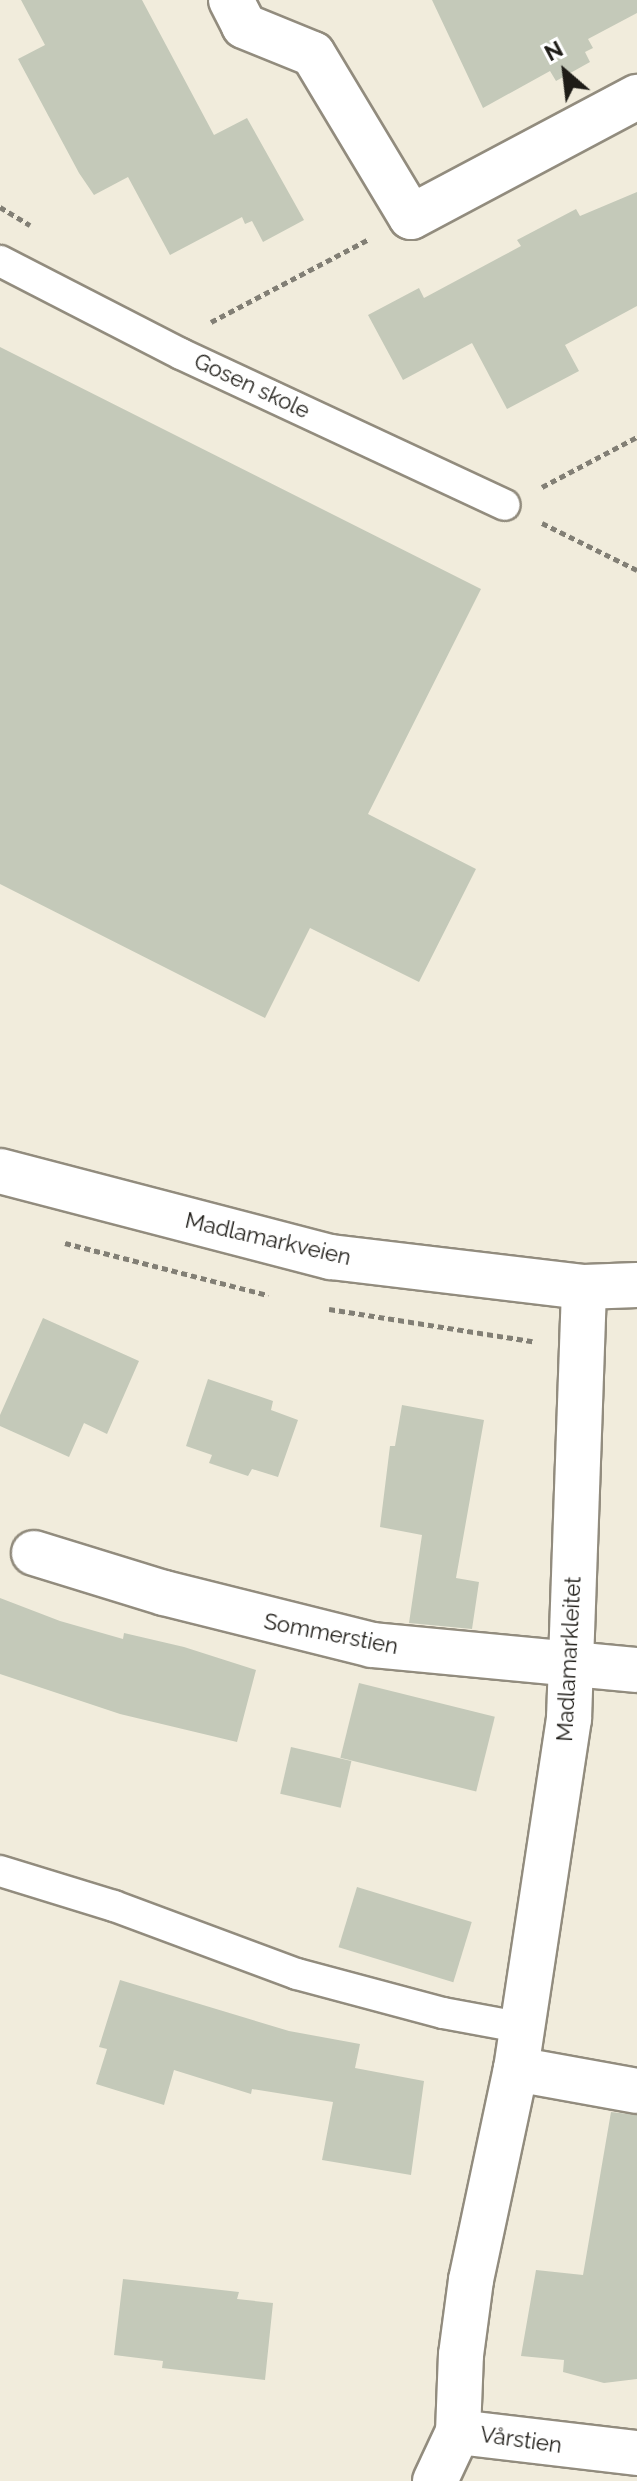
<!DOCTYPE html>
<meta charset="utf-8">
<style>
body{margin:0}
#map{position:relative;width:637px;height:2481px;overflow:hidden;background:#f1ecdc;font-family:Raleway,sans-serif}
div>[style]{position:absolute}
.building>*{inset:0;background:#c4c9b9;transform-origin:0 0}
.path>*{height:5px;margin-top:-2.5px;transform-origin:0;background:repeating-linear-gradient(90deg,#827f75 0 6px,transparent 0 10px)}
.roads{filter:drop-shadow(2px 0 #928c7e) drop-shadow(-2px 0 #928c7e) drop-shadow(0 2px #928c7e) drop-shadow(0 -2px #928c7e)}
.lane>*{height:30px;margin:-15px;padding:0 15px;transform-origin:15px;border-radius:15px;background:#fff}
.street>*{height:44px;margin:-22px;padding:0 22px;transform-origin:22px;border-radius:22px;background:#fff}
.secondary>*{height:44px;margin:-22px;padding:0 22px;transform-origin:22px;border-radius:22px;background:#fff}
span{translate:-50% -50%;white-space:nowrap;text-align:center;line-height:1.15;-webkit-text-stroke:8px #fff;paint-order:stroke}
.street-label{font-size:22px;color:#1e1c17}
.north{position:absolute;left:525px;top:32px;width:80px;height:80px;-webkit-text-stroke:6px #fff;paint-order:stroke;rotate:332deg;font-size:22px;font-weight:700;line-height:32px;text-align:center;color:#1e1c17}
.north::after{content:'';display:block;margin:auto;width:28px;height:36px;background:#1e1c17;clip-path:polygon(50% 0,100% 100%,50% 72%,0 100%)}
</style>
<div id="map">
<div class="building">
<i style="clip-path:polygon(21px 0,142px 0,214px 135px,247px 118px,304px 220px,263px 242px,252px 221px,245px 224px,242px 217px,170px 255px,128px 177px,94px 195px,79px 173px,18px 59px,45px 45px)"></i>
<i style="clip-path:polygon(432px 0,637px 0,637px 13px,588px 39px,593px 48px,585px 52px,590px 62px,556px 81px,550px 71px,483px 108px)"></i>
<i style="clip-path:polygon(637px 192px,637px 306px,565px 345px,579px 371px,507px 409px,472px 343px,403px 380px,368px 315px,419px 288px,424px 298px,521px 246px,517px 240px,576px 209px,580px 216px)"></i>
<i style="clip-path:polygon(0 347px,481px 589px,368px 814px,476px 869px,419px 982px,310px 928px,265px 1018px,0 884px)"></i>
<i style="clip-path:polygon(43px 1318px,139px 1361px,107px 1434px,84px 1423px,69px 1457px,0 1426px,0 1415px)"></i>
<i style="clip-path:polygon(208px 1379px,273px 1401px,271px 1410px,298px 1420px,278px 1477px,252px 1469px,248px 1476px,209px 1463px,212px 1455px,186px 1446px)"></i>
<i style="clip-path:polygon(402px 1405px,484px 1420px,456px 1578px,479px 1582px,472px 1629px,409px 1623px,422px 1535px,380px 1527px,390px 1446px,395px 1446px)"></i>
<i style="clip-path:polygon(0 1598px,60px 1621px,123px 1639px,124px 1633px,184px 1647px,256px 1670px,237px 1742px,120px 1714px,0 1674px)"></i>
<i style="left:359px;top:1683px;width:140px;height:77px;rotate:14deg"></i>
<i style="left:291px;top:1747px;width:62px;height:48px;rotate:13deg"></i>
<i style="left:357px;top:1887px;width:120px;height:63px;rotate:17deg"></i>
<i style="clip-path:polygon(120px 1980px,289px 2031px,360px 2044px,355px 2068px,424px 2081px,411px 2175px,322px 2160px,333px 2102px,252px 2089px,251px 2094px,174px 2070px,164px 2105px,96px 2084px,107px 2049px,99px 2047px)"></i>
<i style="clip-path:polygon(611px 2112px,637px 2115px,637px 2379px,604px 2383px,563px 2372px,564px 2360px,521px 2356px,536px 2270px,583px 2275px)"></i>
<i style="clip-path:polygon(123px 2279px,239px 2292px,237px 2299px,273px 2303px,265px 2380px,162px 2368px,163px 2361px,114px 2355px)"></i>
</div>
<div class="path">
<i style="left:0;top:207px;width:35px;rotate:31deg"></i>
<i style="left:211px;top:322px;width:178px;rotate:-27.7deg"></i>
<i style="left:542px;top:487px;width:107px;rotate:-27.8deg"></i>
<i style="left:542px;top:523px;width:106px;rotate:26.3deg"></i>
<i style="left:65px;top:1243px;width:210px;rotate:14.4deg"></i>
<i style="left:329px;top:1309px;width:206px;rotate:9deg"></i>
</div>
<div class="roads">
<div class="lane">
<i style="left:0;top:261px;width:203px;rotate:27.2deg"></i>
<i style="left:181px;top:354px;width:357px;rotate:25deg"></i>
<i style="left:0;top:1871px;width:119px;rotate:17.1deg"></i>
<i style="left:114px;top:1906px;width:195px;rotate:20.4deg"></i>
<i style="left:297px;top:1974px;width:151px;rotate:15deg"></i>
<i style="left:443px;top:2013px;width:77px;rotate:10.4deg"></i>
</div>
<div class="street">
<i style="left:231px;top:0;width:29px;rotate:63deg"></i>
<i style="left:244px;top:26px;width:74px;rotate:22.1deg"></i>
<i style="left:313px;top:54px;width:190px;rotate:59deg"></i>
<i style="left:411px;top:217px;width:256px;rotate:-28deg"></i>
<i style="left:34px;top:1553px;width:136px;rotate:17.1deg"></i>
<i style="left:164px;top:1593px;width:214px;rotate:14deg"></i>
<i style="left:372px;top:1645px;width:266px;rotate:5.4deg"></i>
<i style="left:516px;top:2069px;width:123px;rotate:10.3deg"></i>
<i style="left:458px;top:2432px;width:180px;rotate:6.7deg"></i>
<i style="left:435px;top:2481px;width:54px;rotate:-64.9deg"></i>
<i style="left:458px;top:2432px;width:77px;rotate:-87.8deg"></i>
<i style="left:461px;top:2355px;width:76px;rotate:-82.4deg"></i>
<i style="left:471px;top:2280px;width:216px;rotate:-78deg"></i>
<i style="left:516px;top:2069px;width:354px;rotate:-81.4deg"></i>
<i style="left:569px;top:1719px;width:432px;rotate:-88deg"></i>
</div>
<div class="secondary">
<i style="left:0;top:1171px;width:342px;rotate:14.6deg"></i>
<i style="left:331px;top:1257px;width:255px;rotate:6.8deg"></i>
<i style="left:584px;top:1287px;width:53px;rotate:-2.2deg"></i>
</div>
</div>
<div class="street-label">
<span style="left:252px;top:386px;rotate:25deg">Gosen skole</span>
<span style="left:268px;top:1239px;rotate:13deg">Madlamarkveien</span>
<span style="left:331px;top:1634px;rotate:11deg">Sommerstien</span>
<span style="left:569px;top:1659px;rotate:-87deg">Madlamarkleitet</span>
<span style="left:521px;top:2440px;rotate:8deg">Vårstien</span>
</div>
<div class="north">N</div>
</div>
